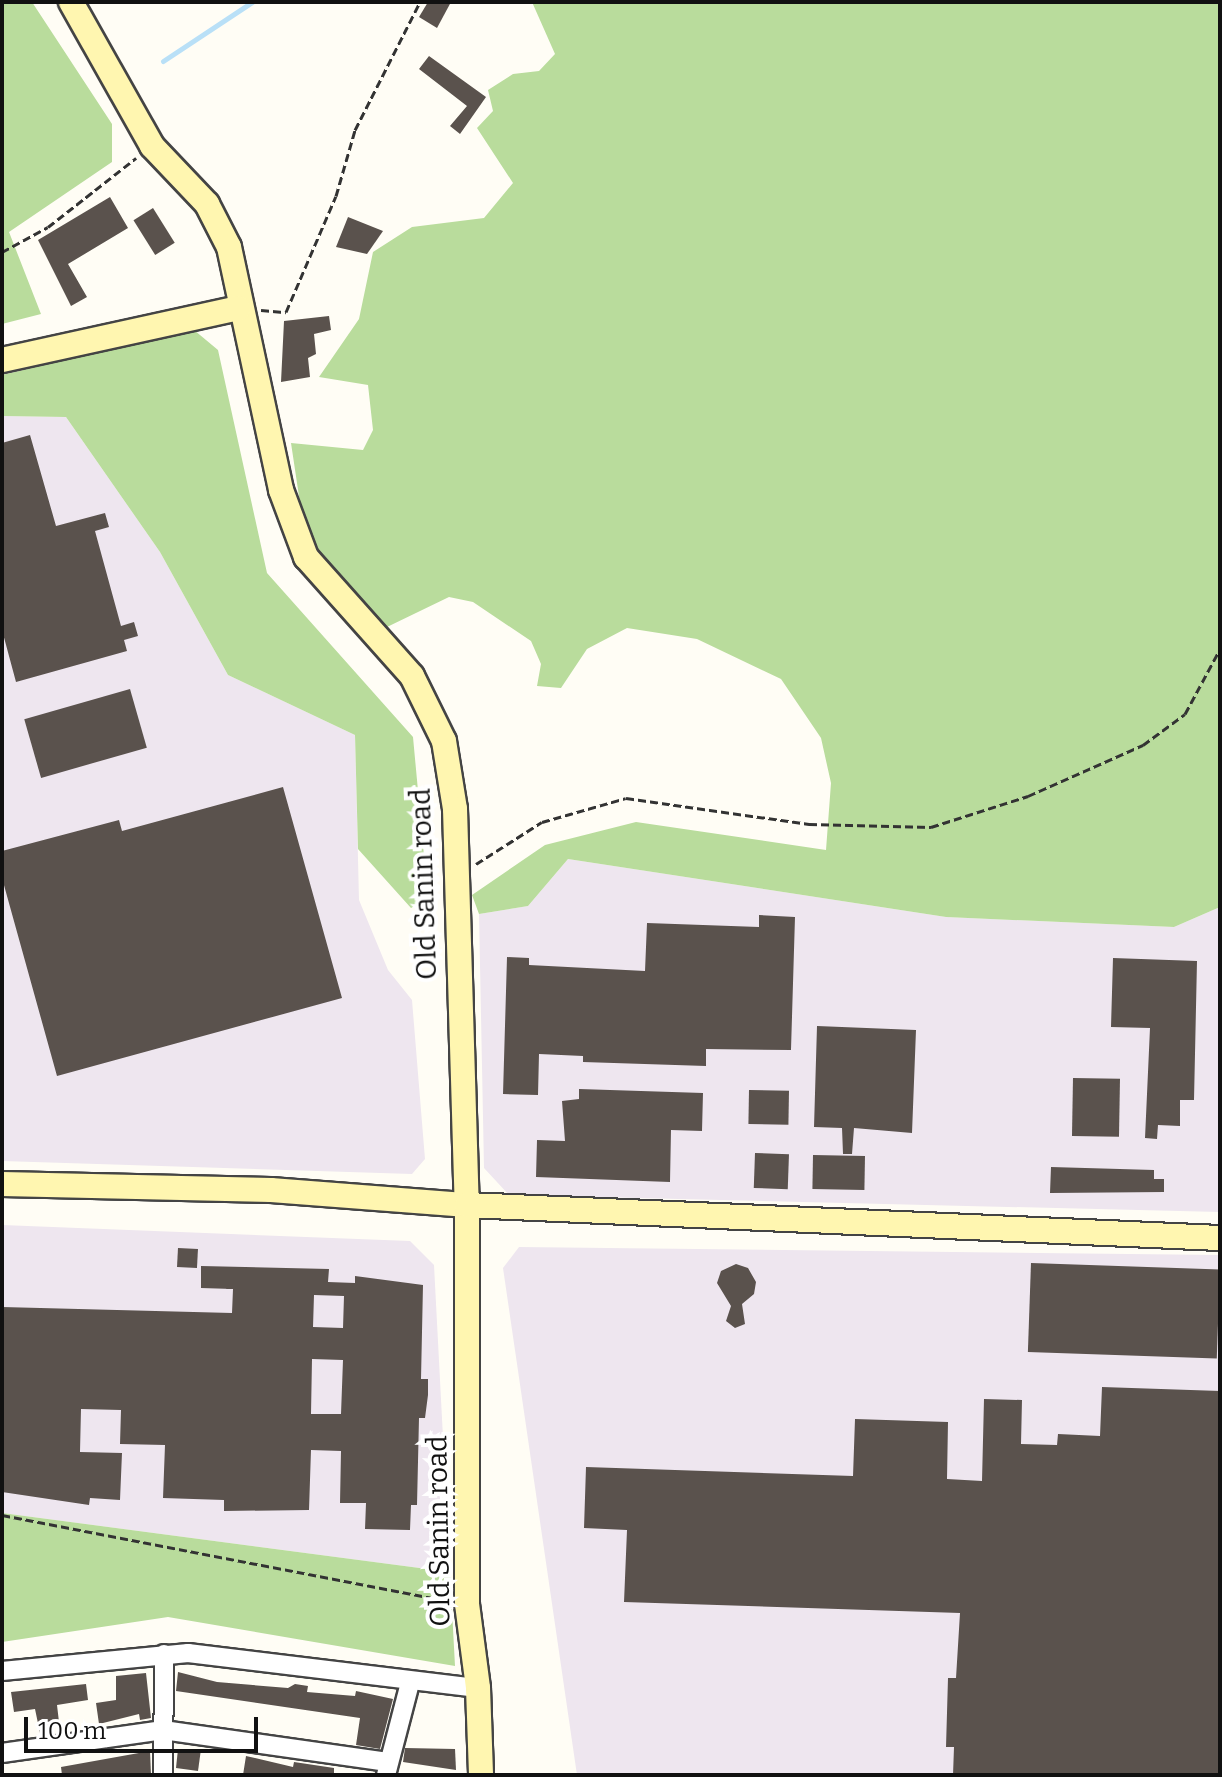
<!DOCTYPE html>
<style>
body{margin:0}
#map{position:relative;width:1222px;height:1777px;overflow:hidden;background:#fffdf5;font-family:Bitter,serif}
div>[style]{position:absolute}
.industrial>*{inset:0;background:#eee6ef}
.forest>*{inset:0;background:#b9dc9c}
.stream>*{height:5px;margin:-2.5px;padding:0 2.5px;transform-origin:2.5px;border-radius:2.5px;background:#b9e0f7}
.building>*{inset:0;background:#5a524d;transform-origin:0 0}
.path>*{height:3px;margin-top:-1.5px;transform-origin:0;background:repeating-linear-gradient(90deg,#333 0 8px,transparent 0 12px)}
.roads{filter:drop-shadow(2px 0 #444) drop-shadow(-2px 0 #444) drop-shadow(0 2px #444) drop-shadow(0 -2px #444)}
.street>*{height:18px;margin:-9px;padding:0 9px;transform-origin:9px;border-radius:9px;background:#fff}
.secondary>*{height:24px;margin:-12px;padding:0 12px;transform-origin:12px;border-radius:12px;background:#fff6b0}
span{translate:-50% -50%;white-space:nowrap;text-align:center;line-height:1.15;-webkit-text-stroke:8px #fff;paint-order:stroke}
.street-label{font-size:28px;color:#111}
.frame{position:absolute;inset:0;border:4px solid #111;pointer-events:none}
.scale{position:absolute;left:24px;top:1717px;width:234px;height:36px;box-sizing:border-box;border:4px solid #111;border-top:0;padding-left:10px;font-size:24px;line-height:28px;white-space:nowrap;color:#111;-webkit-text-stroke:6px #fff;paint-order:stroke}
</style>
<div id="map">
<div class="industrial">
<i style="clip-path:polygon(2px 416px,66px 417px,160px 552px,228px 675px,355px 735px,359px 900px,388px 970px,412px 1000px,425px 1159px,412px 1174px,2px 1161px)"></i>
<i style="clip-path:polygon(568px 859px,946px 917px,1174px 927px,1220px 907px,1220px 1212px,509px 1195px,484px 1168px,479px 914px,528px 906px)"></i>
<i style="clip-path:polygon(2px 1225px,410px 1241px,434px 1265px,450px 1572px,2px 1513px)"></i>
<i style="clip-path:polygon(519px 1247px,1220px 1255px,1220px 1775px,577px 1775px,503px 1268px)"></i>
</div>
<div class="forest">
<i style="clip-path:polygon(2px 2px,32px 2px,112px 124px,112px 162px,9px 232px,41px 314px,2px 324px)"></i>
<i style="clip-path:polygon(532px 2px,1220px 2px,1220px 907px,1174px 927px,946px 917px,568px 859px,528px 906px,479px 914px,472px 895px,545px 845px,636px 822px,826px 850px,831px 783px,821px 738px,781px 679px,697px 639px,627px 628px,587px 649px,561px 688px,537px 686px,541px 664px,531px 641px,473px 602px,449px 597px,387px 627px,323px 562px,300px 503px,291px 443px,363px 450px,373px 430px,368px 385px,319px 377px,359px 319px,373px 252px,412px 227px,484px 218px,513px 183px,477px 128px,493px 111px,488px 90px,513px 74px,539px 71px,555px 54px)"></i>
<i style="clip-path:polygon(194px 330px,218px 350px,267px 573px,413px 737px,428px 898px,411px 908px,358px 849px,355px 735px,228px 675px,160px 552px,66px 417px,2px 416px,2px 375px)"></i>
<i style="clip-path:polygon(2px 1513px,450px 1572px,455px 1666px,168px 1617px,2px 1642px)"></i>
</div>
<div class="stream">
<i style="left:163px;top:61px;width:107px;rotate:-33.5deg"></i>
</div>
<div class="building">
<i style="clip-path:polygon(428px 2px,451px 2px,437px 28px,419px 17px)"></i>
<i style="clip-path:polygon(429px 56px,486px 97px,460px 134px,450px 126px,467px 106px,419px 69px)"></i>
<i style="clip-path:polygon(110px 197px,128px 228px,68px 264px,87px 297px,71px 306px,38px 240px)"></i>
<i style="left:153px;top:208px;width:41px;height:23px;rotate:58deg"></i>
<i style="clip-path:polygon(348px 217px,383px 231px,367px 254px,336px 247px)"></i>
<i style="clip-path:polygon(329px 316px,331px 330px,314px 334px,316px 354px,308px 358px,310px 377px,281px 382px,284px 321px)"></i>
<i style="clip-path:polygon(30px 435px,56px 526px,105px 513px,109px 527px,95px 531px,121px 626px,134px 622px,138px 636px,124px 640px,127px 651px,16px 682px,2px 630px,2px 443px)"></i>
<i style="left:130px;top:689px;width:61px;height:110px;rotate:74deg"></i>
<i style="clip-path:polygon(283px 787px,342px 998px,57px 1076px,2px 878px,2px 851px,119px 820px,122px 831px)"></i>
<i style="clip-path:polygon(759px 915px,795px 917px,791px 1050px,706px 1049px,706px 1066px,583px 1062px,583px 1056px,539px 1054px,538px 1095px,503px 1094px,507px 957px,529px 958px,529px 965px,645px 971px,647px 923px,759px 927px)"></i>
<i style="clip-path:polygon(1113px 958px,1197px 961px,1194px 1100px,1180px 1100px,1180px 1126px,1158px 1125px,1157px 1139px,1145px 1138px,1150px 1028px,1111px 1027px)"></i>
<i style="clip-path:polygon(817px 1026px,916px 1030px,912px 1133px,854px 1128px,852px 1154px,843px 1154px,842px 1128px,814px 1127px)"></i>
<i style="left:1073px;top:1078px;width:47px;height:58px;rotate:1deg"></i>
<i style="clip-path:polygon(579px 1089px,703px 1093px,702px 1131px,671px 1130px,670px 1182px,536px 1177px,537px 1140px,565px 1141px,562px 1101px,579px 1099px)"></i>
<i style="left:749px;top:1090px;width:40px;height:34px;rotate:1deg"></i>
<i style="left:755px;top:1153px;width:34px;height:35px;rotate:2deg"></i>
<i style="left:813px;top:1155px;width:52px;height:34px;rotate:1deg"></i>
<i style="clip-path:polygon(1051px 1167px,1154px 1170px,1154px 1179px,1164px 1179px,1164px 1192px,1050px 1193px)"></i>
<i style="left:178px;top:1248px;width:20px;height:19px;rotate:3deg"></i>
<i style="left:1031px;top:1263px;width:189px;height:89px;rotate:2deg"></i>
<i style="clip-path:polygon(736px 1264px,748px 1268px,756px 1282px,754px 1294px,742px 1304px,745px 1324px,735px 1328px,726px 1321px,731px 1306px,717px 1283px,721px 1271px)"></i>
<i style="clip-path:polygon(evenodd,201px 1266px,329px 1269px,328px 1282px,355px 1283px,355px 1276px,423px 1285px,421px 1379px,428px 1379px,428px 1395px,425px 1418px,419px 1418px,417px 1505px,411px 1505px,410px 1530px,365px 1529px,366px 1503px,340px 1503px,341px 1451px,311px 1450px,309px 1510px,224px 1511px,224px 1500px,163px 1498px,165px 1445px,120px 1444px,121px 1410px,81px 1409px,80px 1452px,122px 1453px,120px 1500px,90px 1498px,89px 1505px,2px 1492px,2px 1307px,232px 1313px,233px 1289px,201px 1288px,201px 1266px,314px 1295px,344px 1296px,343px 1328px,313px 1327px,314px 1295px,201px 1266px,312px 1359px,343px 1360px,341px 1414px,311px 1414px,312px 1359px)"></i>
<i style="clip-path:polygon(1102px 1387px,1220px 1391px,1220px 1775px,953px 1775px,954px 1747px,946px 1747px,948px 1678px,956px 1678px,960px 1613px,624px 1602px,627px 1530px,584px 1528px,586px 1467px,853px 1476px,855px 1419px,948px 1422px,947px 1479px,982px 1481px,984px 1399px,1022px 1400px,1021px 1444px,1057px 1445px,1058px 1434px,1100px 1436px)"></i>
<i style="clip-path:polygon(178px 1672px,217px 1682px,288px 1688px,295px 1684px,308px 1686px,307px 1692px,355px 1696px,356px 1691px,393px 1699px,380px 1749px,356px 1745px,360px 1718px,176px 1691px)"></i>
<i style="clip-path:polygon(146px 1673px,151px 1718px,140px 1720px,139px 1714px,99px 1724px,96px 1703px,116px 1700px,116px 1676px)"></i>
<i style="clip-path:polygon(86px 1684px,88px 1700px,57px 1705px,59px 1722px,51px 1723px,52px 1731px,40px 1733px,35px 1709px,14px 1712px,11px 1692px)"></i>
<i style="clip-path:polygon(405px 1748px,455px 1749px,456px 1770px,403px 1762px)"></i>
<i style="clip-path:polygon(178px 1749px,201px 1749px,198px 1771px,176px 1768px)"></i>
<i style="clip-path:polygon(150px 1751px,151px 1775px,62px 1775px,61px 1767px)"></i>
<i style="clip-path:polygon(246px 1756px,293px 1767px,294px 1762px,334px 1768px,334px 1775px,243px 1775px)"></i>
</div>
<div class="path">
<i style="left:2px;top:252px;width:52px;rotate:-28.5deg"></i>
<i style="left:48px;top:227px;width:112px;rotate:-38.1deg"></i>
<i style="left:261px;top:310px;width:25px;rotate:5deg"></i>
<i style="left:286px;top:312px;width:126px;rotate:-66.7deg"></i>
<i style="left:336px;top:196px;width:69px;rotate:-73.9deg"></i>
<i style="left:355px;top:130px;width:144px;rotate:-63.1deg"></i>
<i style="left:476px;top:864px;width:78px;rotate:-32.5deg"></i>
<i style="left:542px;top:822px;width:87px;rotate:-15.9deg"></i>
<i style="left:626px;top:798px;width:185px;rotate:8.1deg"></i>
<i style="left:809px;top:824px;width:122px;rotate:1.4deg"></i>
<i style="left:931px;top:827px;width:102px;rotate:-17.7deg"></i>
<i style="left:1028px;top:796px;width:126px;rotate:-23.9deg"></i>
<i style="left:1143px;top:745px;width:52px;rotate:-36.4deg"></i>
<i style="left:1185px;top:714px;width:74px;rotate:-61.7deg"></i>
<i style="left:2px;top:1515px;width:453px;rotate:10.9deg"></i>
</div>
<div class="roads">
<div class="street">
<i style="left:2px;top:1671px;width:187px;rotate:-5.5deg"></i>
<i style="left:188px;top:1653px;width:292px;rotate:6.9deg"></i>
<i style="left:2px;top:1753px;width:163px;rotate:-8.1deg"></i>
<i style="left:163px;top:1730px;width:227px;rotate:8.1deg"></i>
<i style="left:163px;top:1775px;width:121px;rotate:-89.5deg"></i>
<i style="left:386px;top:1775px;width:95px;rotate:-75.4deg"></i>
</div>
<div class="secondary">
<i style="left:71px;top:2px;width:165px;rotate:60.6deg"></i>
<i style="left:152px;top:146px;width:80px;rotate:46.5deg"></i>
<i style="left:207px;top:204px;width:48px;rotate:62.9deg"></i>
<i style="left:229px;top:247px;width:249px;rotate:77.9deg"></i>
<i style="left:281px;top:490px;width:72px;rotate:69.5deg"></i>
<i style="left:306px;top:557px;width:159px;rotate:48.3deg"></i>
<i style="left:412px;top:676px;width:72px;rotate:63.8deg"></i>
<i style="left:444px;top:741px;width:69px;rotate:80.8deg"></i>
<i style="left:455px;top:809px;width:396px;rotate:88.3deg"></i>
<i style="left:467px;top:1205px;width:399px;rotate:90deg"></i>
<i style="left:467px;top:1604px;width:85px;rotate:82.5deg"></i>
<i style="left:478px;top:1688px;width:87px;rotate:88deg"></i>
<i style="left:2px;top:360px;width:242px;rotate:-12.4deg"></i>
<i style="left:2px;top:1184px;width:269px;rotate:1.3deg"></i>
<i style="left:271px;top:1190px;width:197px;rotate:4.4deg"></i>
<i style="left:467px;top:1205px;width:754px;rotate:2.51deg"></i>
</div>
</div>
<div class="street-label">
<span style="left:424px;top:884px;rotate:-92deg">Old Sanin road</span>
<span style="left:439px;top:1531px;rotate:-91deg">Old Sanin road</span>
</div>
<div class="frame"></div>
<div class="scale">100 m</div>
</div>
